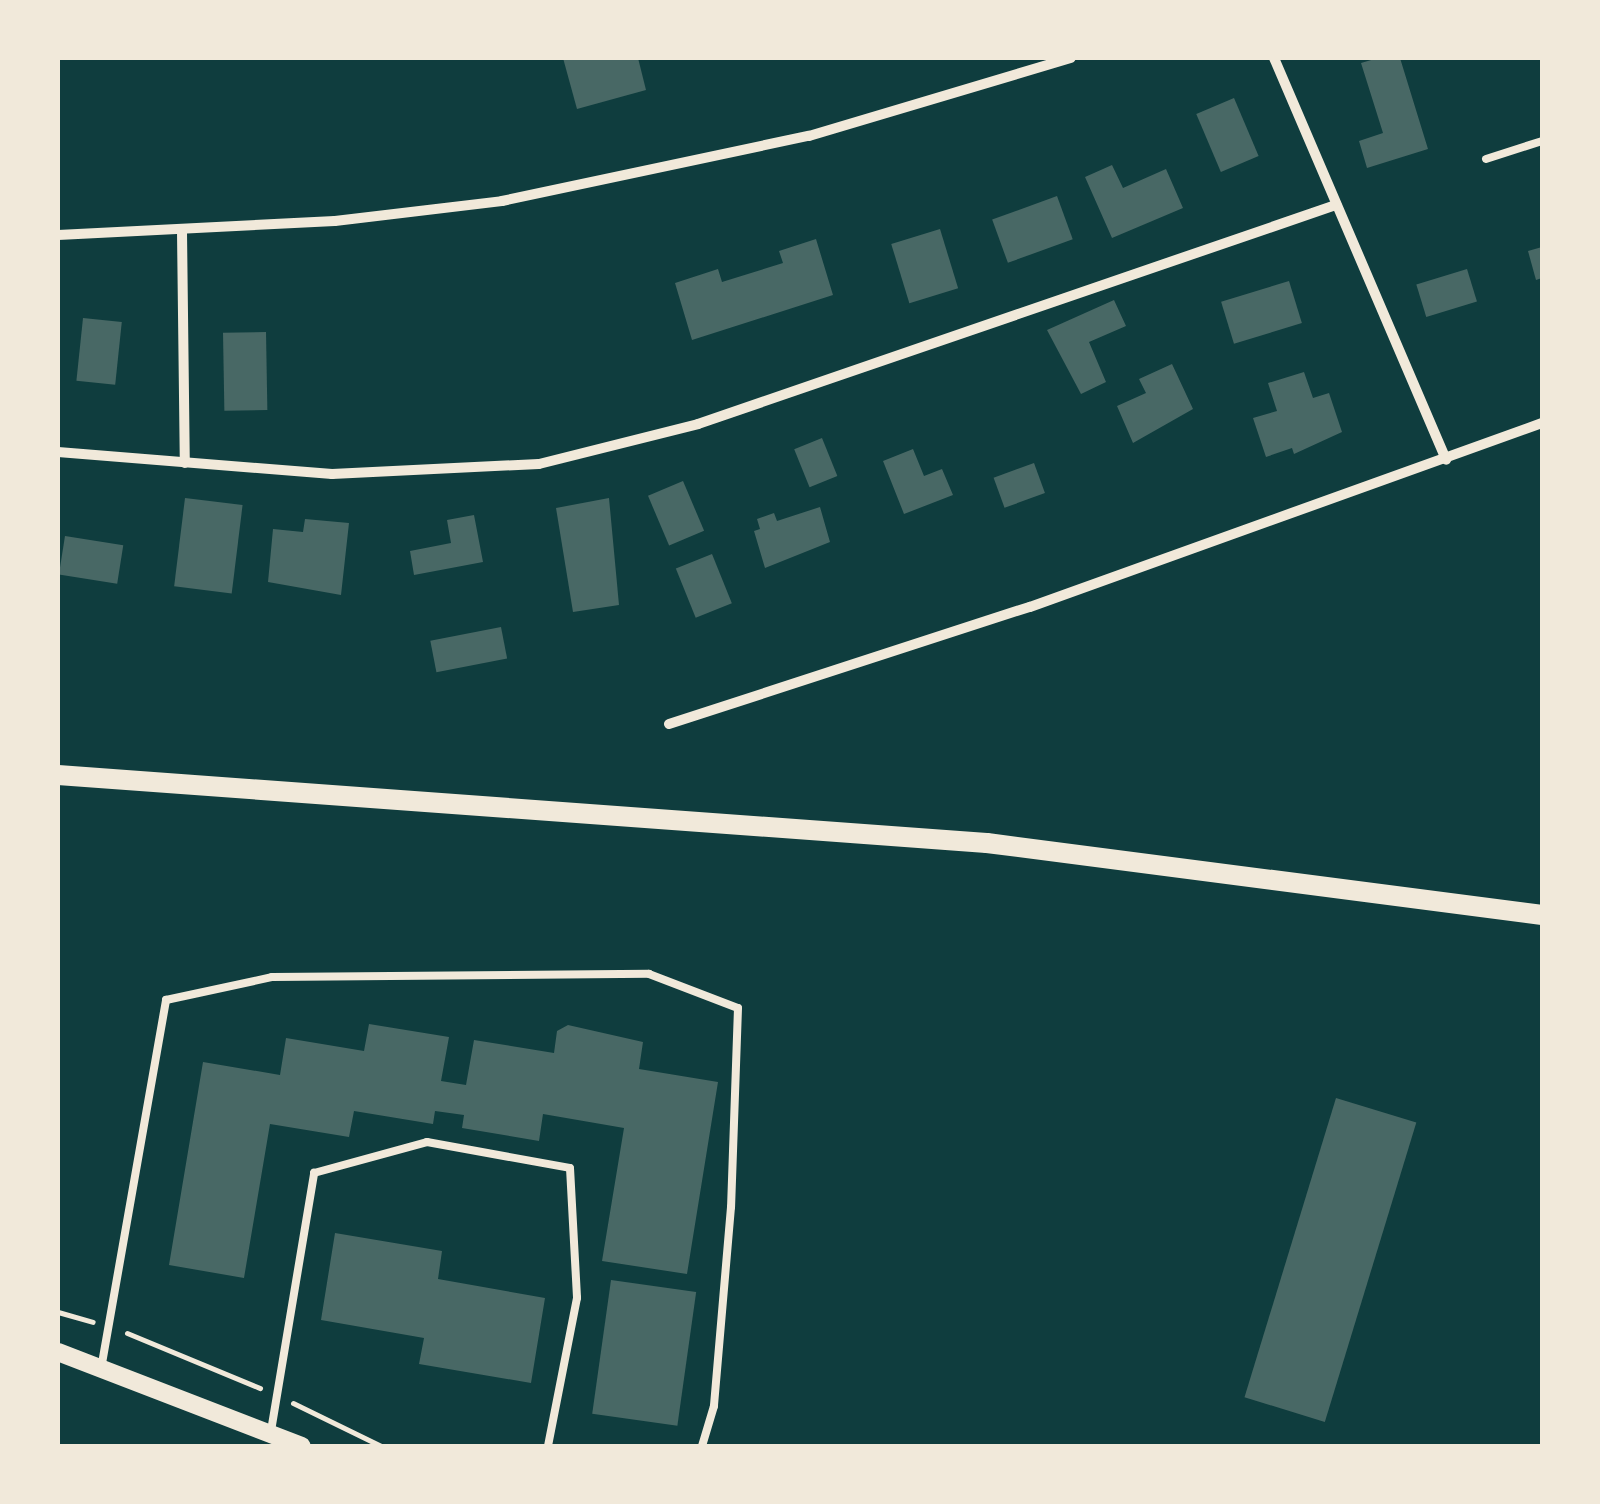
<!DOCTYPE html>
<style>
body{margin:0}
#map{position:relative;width:1600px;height:1504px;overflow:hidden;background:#0f3d3e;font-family:"Varela Round",sans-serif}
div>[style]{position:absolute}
.building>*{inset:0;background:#486865;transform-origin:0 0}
.path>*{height:5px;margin:-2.5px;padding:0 2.5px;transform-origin:2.5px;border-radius:2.5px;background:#f1e9da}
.service>*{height:8px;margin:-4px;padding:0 4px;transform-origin:4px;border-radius:4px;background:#f1e9da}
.minor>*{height:10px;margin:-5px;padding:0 5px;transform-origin:5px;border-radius:5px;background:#f1e9da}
.tertiary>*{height:18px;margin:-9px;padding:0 9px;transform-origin:9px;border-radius:9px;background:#f1e9da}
.secondary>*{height:20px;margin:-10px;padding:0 10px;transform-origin:10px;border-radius:10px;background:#f1e9da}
span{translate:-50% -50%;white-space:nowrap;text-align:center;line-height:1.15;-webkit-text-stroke:9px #f1e9da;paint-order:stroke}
.frame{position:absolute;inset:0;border:60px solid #f1e9da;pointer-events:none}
</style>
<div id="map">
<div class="building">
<i style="clip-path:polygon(563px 58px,638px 58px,646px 90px,577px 109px)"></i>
<i style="clip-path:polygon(1378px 58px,1400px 58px,1428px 149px,1367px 168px,1359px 141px,1383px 133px,1361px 63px)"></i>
<i style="left:1234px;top:98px;width:63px;height:41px;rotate:67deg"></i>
<i style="clip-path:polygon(1112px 165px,1123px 188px,1166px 169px,1183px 208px,1112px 238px,1085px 177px)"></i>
<i style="left:1057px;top:196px;width:46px;height:69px;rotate:70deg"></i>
<i style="left:940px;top:229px;width:62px;height:51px;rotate:73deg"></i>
<i style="clip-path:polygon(816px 239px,833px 295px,692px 340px,675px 283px,718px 269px,722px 282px,783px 263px,779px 251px)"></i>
<i style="clip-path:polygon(1542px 247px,1542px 278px,1536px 280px,1528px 251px)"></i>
<i style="left:1467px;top:269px;width:34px;height:53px;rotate:73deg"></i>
<i style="left:1289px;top:281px;width:44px;height:71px;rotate:73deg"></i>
<i style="clip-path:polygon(1114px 300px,1126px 326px,1089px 342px,1106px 382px,1081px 394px,1047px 330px)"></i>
<i style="left:83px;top:318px;width:39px;height:63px;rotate:6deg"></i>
<i style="left:266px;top:332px;width:78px;height:43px;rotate:89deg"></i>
<i style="clip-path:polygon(1172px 364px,1193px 409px,1133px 443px,1117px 406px,1146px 393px,1139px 379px)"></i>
<i style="clip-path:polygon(1304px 372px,1313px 398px,1329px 393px,1342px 432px,1294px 454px,1292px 448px,1266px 457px,1253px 418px,1277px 411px,1268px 383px)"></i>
<i style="left:822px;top:438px;width:41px;height:30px;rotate:68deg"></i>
<i style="clip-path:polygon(913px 449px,924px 476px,942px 469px,953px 495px,904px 514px,883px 461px)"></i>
<i style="left:1034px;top:463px;width:32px;height:43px;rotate:70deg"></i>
<i style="left:683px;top:481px;width:54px;height:38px;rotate:67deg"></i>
<i style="left:185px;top:498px;width:58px;height:89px;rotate:7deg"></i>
<i style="clip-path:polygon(609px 498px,619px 605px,573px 612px,556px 508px)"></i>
<i style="clip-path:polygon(820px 507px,830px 542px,765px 568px,754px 531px,760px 529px,757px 519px,774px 513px,777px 521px)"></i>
<i style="clip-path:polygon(474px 515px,483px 562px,414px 575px,410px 551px,451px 543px,447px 520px)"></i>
<i style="clip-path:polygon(305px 519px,349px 523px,341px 595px,268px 582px,273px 529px,303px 532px)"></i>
<i style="left:65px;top:536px;width:59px;height:39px;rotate:9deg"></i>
<i style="left:712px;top:554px;width:53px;height:39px;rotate:68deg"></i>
<i style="left:501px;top:627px;width:32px;height:72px;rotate:79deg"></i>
<i style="clip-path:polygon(369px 1024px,449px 1037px,441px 1081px,466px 1085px,474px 1040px,554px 1053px,557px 1031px,568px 1025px,643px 1042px,639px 1069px,718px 1082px,687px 1274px,602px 1261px,624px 1128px,543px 1114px,539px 1141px,462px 1128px,464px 1115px,435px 1111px,433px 1124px,354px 1111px,349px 1137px,270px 1124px,244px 1278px,169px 1265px,203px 1062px,280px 1075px,286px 1038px,364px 1051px)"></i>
<i style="left:1336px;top:1098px;width:84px;height:313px;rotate:17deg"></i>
<i style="clip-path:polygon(335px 1233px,442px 1251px,438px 1279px,545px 1298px,531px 1383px,419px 1364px,424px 1338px,321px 1320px)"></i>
<i style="left:611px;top:1280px;width:86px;height:135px;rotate:8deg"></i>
</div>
<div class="path">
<i style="left:58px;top:1312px;width:36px;rotate:16deg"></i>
<i style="left:127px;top:1333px;width:144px;rotate:22.5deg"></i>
<i style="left:293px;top:1403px;width:98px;rotate:26deg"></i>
</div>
<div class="service">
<i style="left:1486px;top:159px;width:59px;rotate:-17.8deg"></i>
<i style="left:101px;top:1369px;width:375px;rotate:-80deg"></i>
<i style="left:166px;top:1000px;width:108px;rotate:-12.2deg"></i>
<i style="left:272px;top:977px;width:377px;rotate:-0.5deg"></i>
<i style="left:649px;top:974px;width:95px;rotate:20.9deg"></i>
<i style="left:738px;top:1008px;width:199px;rotate:92deg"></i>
<i style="left:731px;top:1207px;width:200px;rotate:94.9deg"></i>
<i style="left:714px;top:1406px;width:42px;rotate:106.7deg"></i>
<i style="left:271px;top:1431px;width:262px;rotate:-80.5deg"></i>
<i style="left:314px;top:1173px;width:117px;rotate:-15.3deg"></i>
<i style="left:427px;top:1142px;width:145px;rotate:10.3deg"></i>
<i style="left:570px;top:1168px;width:130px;rotate:86.9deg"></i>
<i style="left:577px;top:1298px;width:151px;rotate:101.1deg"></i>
</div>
<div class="minor">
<i style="left:1274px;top:58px;width:437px;rotate:66.8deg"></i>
<i style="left:182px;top:232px;width:231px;rotate:89.3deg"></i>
<i style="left:58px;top:235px;width:277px;rotate:-2.9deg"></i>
<i style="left:335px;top:221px;width:168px;rotate:-6.8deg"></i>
<i style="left:502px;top:201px;width:314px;rotate:-12deg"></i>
<i style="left:809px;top:136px;width:273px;rotate:-16.6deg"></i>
<i style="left:58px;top:452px;width:275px;rotate:4.6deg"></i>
<i style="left:332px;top:474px;width:207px;rotate:-2.8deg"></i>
<i style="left:539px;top:464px;width:164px;rotate:-14.1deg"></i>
<i style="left:698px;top:424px;width:675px;rotate:-18.95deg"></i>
<i style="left:669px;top:724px;width:379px;rotate:-18deg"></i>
<i style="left:1030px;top:607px;width:544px;rotate:-19.77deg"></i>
</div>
<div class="tertiary">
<i style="left:58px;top:1352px;width:261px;rotate:21.1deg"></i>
</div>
<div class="secondary">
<i style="left:58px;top:775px;width:931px;rotate:4.19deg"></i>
<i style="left:987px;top:843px;width:560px;rotate:7.39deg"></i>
</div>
<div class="frame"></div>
</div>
